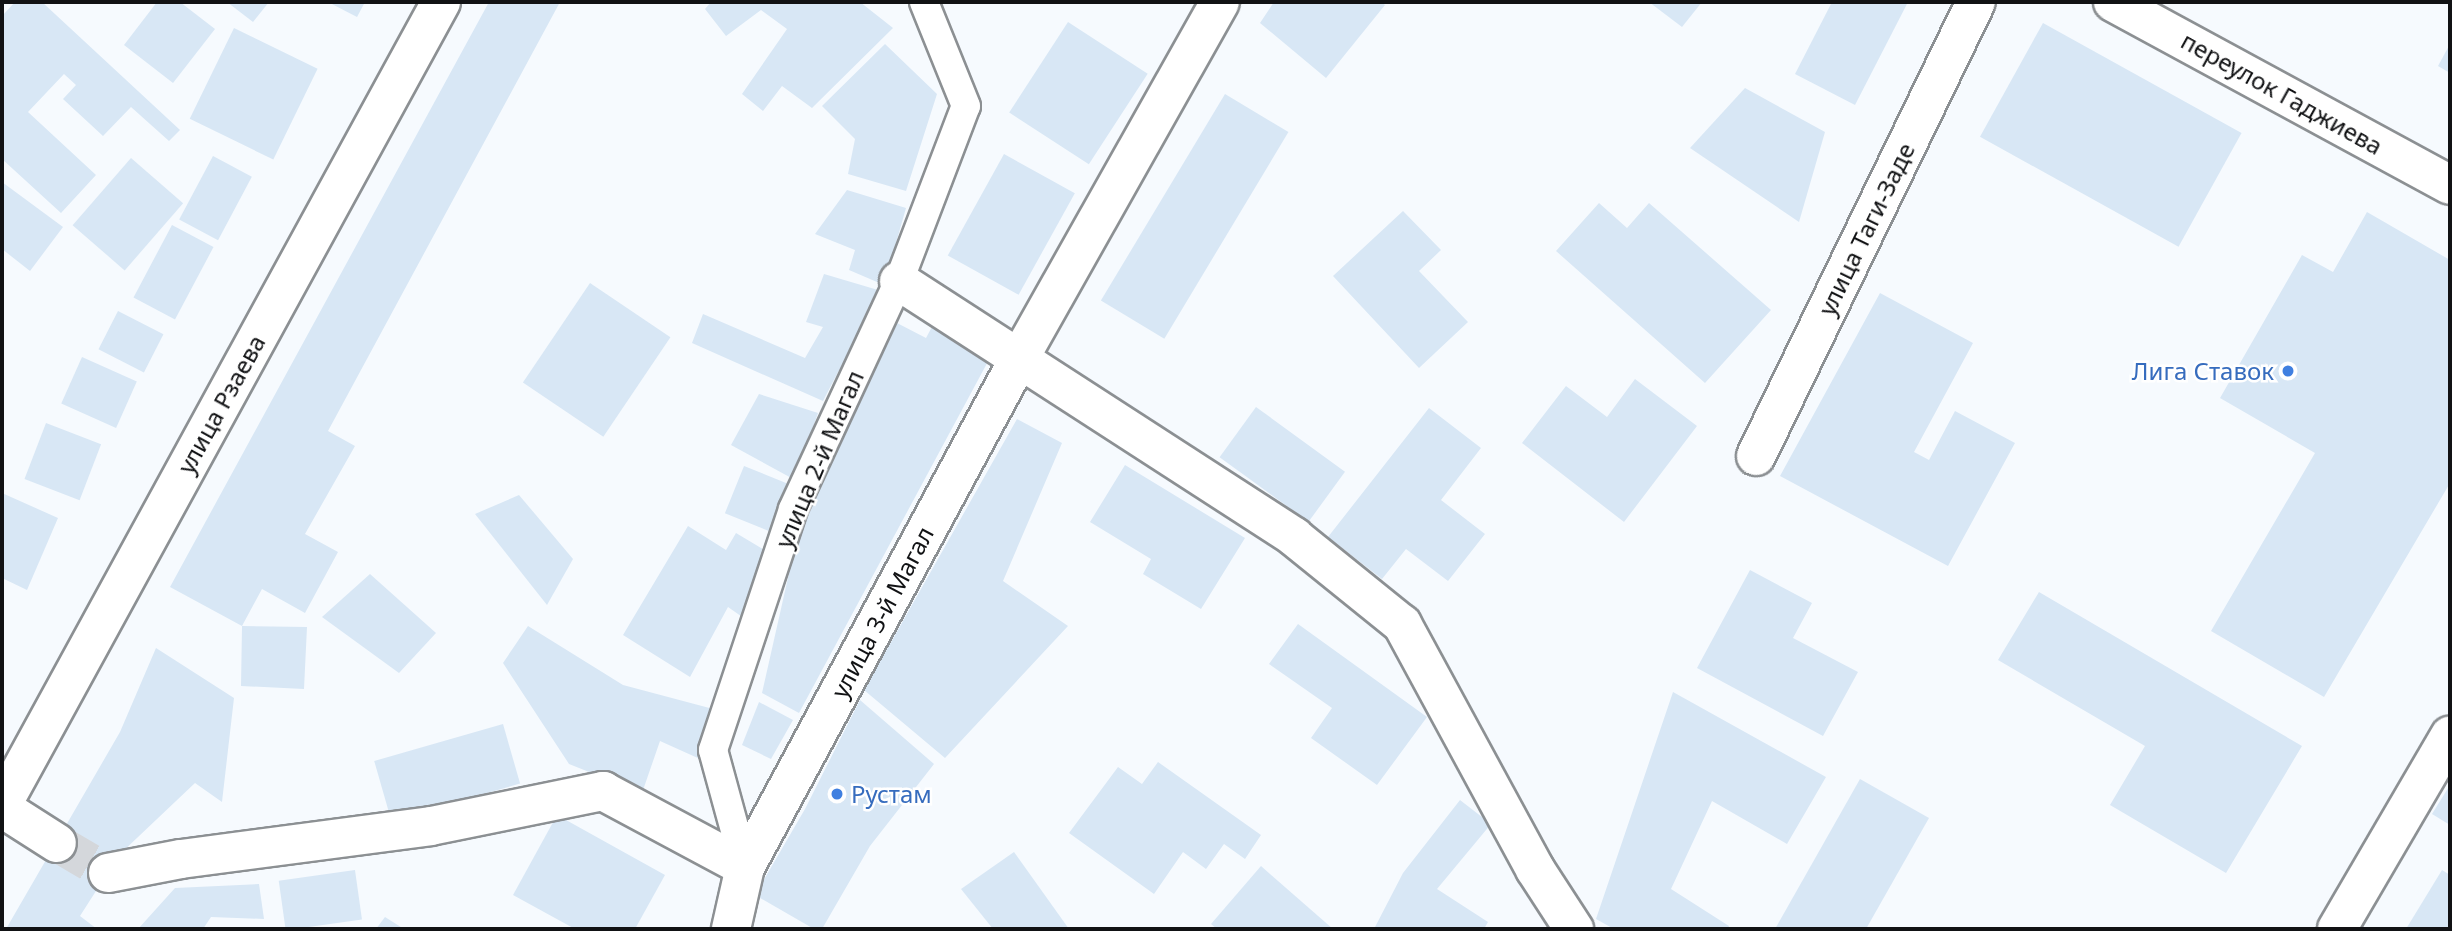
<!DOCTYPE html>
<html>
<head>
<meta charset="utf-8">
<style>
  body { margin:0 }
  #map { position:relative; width:2452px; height:931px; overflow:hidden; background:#f6fafe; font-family:"Noto Sans",sans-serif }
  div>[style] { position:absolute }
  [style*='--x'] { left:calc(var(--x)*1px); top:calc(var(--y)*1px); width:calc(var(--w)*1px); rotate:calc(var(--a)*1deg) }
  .building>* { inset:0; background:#d8e7f5; transform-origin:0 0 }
  .street-tunnel>* { height:38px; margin-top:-19px; transform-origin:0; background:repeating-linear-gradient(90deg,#d4d7db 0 38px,transparent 0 57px) }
  .roads { filter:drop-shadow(2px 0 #8c9093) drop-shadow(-2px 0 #8c9093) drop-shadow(0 2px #8c9093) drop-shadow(0 -2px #8c9093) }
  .lane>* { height:28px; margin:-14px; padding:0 14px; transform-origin:14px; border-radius:14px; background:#fff }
  .street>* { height:38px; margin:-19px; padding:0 19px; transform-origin:19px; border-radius:19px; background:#fff }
  .secondary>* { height:38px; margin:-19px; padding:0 19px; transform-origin:19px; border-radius:19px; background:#fff }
  .dots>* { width:19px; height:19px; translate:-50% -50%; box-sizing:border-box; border:4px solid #fff; border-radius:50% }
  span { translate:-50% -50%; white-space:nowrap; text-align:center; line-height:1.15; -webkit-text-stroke:5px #fff; paint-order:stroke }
  .street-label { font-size:24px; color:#111214 }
  .shop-label { font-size:24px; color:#366cbe }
  .right { translate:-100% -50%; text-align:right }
  .left { translate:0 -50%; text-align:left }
  .frame { position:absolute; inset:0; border:4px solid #111214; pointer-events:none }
</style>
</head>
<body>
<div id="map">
  <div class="building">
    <i style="clip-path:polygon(15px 2px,42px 2px,180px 130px,169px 141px,131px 107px,103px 136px,63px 99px,76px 85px,64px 74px,28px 112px,96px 175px,61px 213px,2px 159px,2px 16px)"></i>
    <i style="clip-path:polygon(157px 2px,180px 2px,215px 29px,173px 83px,124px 45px)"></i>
    <i style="clip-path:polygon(227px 2px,269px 2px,253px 22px)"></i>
    <i style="clip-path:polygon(328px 2px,365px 2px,357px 17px)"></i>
    <i style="clip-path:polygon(489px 2px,560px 2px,328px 431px,355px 446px,305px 534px,338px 552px,305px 613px,262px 589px,242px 626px,307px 627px,304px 689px,241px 686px,242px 626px,170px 587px)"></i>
    <i style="clip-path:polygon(711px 2px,860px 2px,893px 28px,812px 108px,782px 86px,763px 111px,742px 94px,787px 29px,761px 10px,726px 36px,705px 9px)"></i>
    <i style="clip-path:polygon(1274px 2px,1381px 2px,1385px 5px,1326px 78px,1260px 23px)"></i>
    <i style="clip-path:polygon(1649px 2px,1702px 2px,1682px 27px)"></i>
    <i style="clip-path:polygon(1832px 2px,1908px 2px,1855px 105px,1795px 74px)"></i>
    <i style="left:1068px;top:22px;width:95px;height:108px;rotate:33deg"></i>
    <i style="left:2043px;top:23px;width:227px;height:130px;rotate:29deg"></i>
    <i style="left:234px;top:28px;width:93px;height:101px;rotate:26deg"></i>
    <i style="clip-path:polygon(885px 44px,937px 94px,906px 191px,848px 174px,855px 139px,822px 106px)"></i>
    <i style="clip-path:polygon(2450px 44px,2450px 73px,2438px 66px)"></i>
    <i style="clip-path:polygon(1745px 88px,1825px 132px,1799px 222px,1690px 148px)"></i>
    <i style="left:1225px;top:94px;width:74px;height:241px;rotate:31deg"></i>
    <i style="left:1004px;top:154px;width:81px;height:116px;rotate:29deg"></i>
    <i style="left:213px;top:156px;width:44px;height:72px;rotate:28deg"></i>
    <i style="left:131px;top:158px;width:69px;height:89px;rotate:41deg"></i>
    <i style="clip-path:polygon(2px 182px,63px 227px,30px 271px,2px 249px)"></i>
    <i style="clip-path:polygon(847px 190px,906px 208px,884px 285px,849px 270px,855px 250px,815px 234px)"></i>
    <i style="clip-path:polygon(1599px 203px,1627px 228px,1649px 203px,1771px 310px,1705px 383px,1556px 251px)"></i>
    <i style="clip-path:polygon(1403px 211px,1441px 250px,1419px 271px,1468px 322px,1419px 368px,1333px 276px)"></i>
    <i style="clip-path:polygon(2367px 212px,2450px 260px,2450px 483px,2324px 697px,2211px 631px,2315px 453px,2220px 398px,2302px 255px,2333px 272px)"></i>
    <i style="left:172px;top:225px;width:47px;height:82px;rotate:28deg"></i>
    <i style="clip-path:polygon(824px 274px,878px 290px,862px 339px,838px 372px,823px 401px,692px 343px,703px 314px,805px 358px,823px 327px,806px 322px)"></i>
    <i style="left:590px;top:283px;width:97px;height:120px;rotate:34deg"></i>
    <i style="clip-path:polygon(1880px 293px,1973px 343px,1914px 452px,1929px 460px,1955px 411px,2015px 443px,1948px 566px,1780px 476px)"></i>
    <i style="left:118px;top:311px;width:51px;height:43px;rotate:27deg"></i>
    <i style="clip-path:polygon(897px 323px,926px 338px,934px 323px,992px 354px,799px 713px,762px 693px,808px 489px)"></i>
    <i style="left:82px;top:357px;width:60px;height:51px;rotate:24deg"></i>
    <i style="clip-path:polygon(1635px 379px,1697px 426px,1624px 522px,1522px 443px,1566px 386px,1607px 417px)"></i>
    <i style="clip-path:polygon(759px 394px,818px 413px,795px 480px,731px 445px)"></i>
    <i style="left:1256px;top:407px;width:110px;height:62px;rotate:36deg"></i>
    <i style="clip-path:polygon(1429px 408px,1481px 448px,1441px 500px,1485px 534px,1448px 581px,1406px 549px,1382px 579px,1328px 537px)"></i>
    <i style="clip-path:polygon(1017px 419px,1062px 443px,1003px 581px,1068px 626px,945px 758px,864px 690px)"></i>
    <i style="left:46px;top:423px;width:59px;height:60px;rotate:21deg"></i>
    <i style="clip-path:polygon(1125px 465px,1245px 538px,1201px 609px,1143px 574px,1151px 559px,1090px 522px)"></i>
    <i style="left:744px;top:466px;width:52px;height:51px;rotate:22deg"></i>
    <i style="clip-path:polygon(2px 493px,58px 518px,27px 590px,2px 578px)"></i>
    <i style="clip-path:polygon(519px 495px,573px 559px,547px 605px,475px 514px)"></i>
    <i style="clip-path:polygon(688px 526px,726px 550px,736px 533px,771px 554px,748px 621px,728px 607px,690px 677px,623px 635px)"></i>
    <i style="clip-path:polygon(1750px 570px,1812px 603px,1793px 638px,1858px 672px,1823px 736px,1697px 668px)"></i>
    <i style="clip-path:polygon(370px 574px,436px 633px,399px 673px,322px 617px)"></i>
    <i style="clip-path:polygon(2039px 592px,2302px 746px,2226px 873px,2110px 805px,2145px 746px,1998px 660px)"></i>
    <i style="clip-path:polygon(1298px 624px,1427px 717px,1377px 785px,1311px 738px,1332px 708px,1269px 664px)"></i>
    <i style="clip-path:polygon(528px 626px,623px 685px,717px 710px,700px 759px,660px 741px,642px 793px,569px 764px,503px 663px)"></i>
    <i style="clip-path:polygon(156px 648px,234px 698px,222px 802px,195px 783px,119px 855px,80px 916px,97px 929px,6px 929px,120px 732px)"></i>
    <i style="clip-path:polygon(1673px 692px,1826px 777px,1787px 844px,1712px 801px,1671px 889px,1729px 926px,1728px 929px,1614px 929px,1596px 919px)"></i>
    <i style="clip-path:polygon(860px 700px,934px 764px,870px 846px,822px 929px,814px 929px,755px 895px,805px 809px)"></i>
    <i style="clip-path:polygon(759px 702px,793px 720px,771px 759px,742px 745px)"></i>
    <i style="left:503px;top:724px;width:62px;height:134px;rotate:74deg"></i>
    <i style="clip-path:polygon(1158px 762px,1261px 835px,1245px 859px,1224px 844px,1206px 869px,1183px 852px,1154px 894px,1069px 833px,1118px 767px,1142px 784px)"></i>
    <i style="clip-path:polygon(1860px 779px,1929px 818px,1866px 929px,1775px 929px)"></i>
    <i style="clip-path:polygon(2450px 785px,2450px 825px,2432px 814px)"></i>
    <i style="clip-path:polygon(1460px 800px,1491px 824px,1437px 889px,1488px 922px,1484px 929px,1374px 929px,1403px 873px)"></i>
    <i style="clip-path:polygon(557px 815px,665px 875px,635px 929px,575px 929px,513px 895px)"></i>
    <i style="clip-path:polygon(1014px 852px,1069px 929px,993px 929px,961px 889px)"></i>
    <i style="clip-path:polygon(1261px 866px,1333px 929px,1217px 929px,1211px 924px)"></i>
    <i style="left:355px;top:870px;width:50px;height:77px;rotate:82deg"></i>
    <i style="clip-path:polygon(2442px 870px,2450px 875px,2450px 929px,2406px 929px)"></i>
    <i style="clip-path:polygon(259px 884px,264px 919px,211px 917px,203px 929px,138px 929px,175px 888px)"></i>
    <i style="clip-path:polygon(385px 917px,404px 929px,376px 929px)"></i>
  </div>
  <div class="street-tunnel">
    <i style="--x:57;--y:843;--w:59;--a:30.5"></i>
  </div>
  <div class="roads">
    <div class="lane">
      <i style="--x:745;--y:867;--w:121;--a:-105.3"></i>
      <i style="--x:713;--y:750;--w:254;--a:-71.6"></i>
      <i style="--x:793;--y:509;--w:251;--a:-65.1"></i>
      <i style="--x:899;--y:281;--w:187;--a:-69.1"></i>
      <i style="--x:966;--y:106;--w:112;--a:-112"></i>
    </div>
    <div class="street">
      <i style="--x:2113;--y:2;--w:383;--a:28.5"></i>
      <i style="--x:899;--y:281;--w:471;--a:32.9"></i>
      <i style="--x:1294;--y:537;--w:139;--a:38.9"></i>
      <i style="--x:1402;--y:624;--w:279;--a:61.5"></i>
      <i style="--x:1535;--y:869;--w:72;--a:57"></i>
      <i style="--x:1756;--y:456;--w:504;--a:-64.15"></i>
      <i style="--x:2;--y:805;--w:915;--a:-61.33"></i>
      <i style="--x:2;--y:808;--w:65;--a:32.5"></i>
      <i style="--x:108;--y:873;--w:74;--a:-10.9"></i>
      <i style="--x:181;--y:859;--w:252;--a:-7.5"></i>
      <i style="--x:431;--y:826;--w:176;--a:-11.5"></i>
      <i style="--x:603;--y:791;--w:161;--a:28.2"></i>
      <i style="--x:731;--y:929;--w:64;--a:-77.3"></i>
      <i style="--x:745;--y:867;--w:579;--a:-61.67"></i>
      <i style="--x:1020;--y:357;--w:407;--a:-60.6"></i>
    </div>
    <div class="secondary">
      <i style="--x:2337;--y:929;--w:224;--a:-59.7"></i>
    </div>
  </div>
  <div class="dots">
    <i style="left:2288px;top:371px;background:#3f7fe0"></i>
    <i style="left:837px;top:794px;background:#3f7fe0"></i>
  </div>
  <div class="street-label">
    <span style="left:2282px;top:93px;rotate:29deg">переулок Гаджиева</span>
    <span style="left:1866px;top:229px;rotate:-64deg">улица Таги-Заде</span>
    <span style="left:221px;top:404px;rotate:-61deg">улица Рзаева</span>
    <span style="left:819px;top:459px;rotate:-67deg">улица 2-й Магал</span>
    <span style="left:882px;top:612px;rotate:-62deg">улица 3-й Магал</span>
  </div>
  <div class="shop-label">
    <span class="right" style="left:2274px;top:371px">Лига Ставок</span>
    <span class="left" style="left:851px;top:794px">Рустам</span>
  </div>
  <div class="frame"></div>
</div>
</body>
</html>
